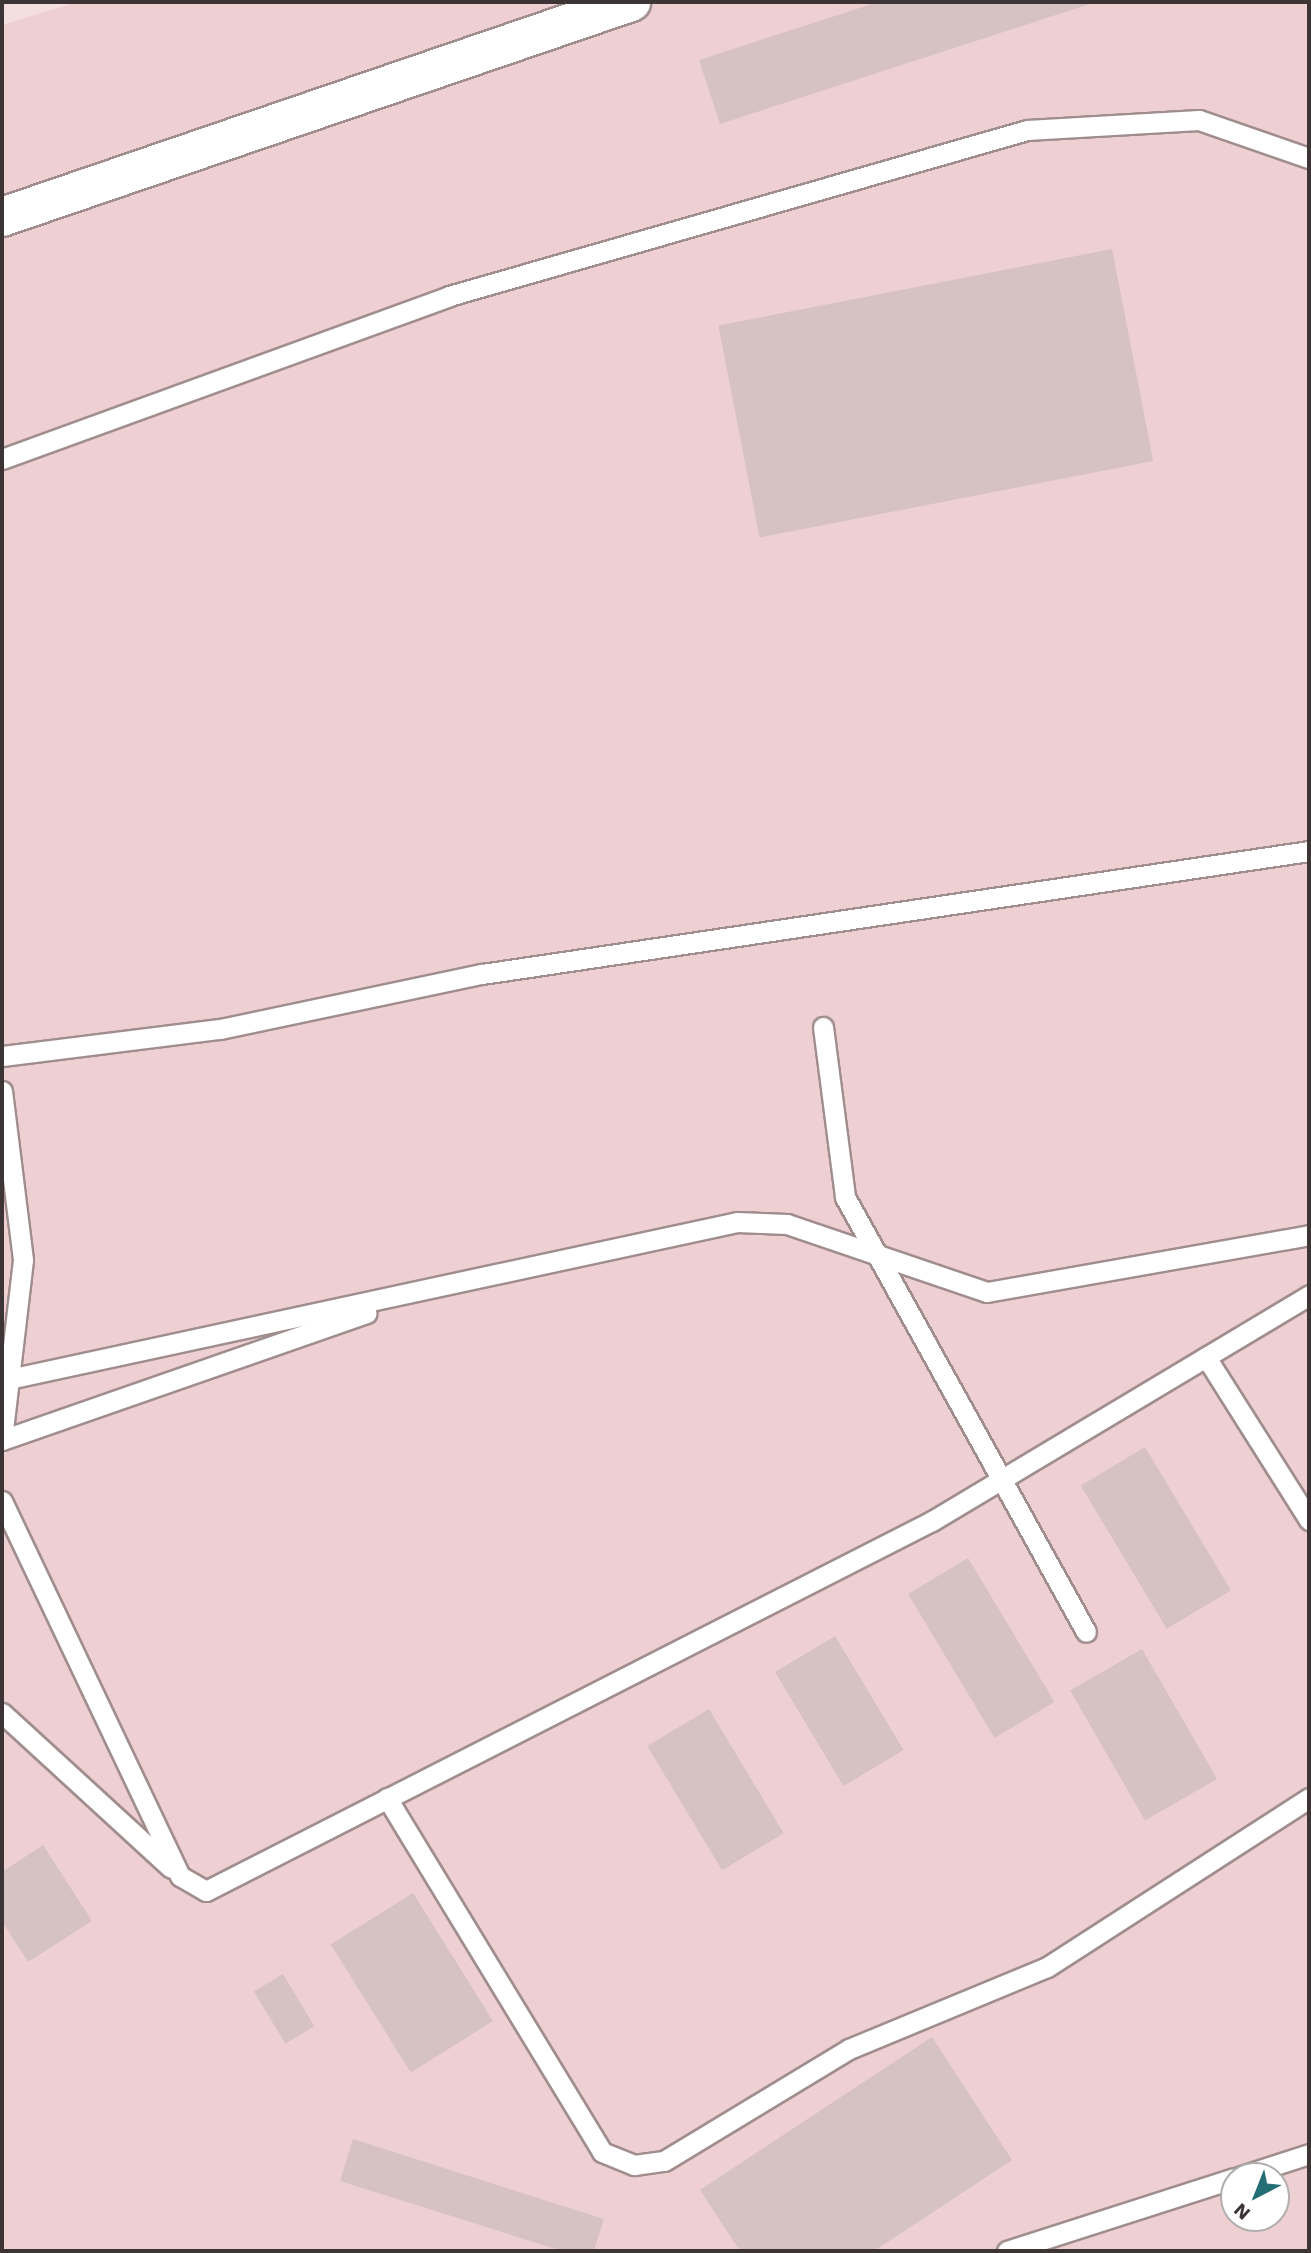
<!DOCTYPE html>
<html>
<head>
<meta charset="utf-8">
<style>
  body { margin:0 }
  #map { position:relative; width:1311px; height:2253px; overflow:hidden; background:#f4dfe0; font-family:"Work Sans",sans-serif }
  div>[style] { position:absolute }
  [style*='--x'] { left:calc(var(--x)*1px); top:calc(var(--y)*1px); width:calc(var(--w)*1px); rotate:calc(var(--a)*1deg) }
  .built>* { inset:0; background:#eed0d2 }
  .building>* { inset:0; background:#d6c2c3; transform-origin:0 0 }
  .roads { filter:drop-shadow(2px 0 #a08d8e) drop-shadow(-2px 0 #a08d8e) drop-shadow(0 2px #a08d8e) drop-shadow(0 -2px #a08d8e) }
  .service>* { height:19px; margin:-9.5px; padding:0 9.5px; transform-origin:9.5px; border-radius:9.5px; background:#fff }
  .minor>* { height:38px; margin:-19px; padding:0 19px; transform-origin:19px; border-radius:19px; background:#fff }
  span { translate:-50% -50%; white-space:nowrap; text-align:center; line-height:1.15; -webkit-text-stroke:7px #fff; paint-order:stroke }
  .frame { position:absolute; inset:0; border:4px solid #3c3435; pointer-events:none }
  .north { position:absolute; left:1220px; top:2162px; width:70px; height:70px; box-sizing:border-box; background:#fff; border:2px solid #b1aeae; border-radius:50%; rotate:222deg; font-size:19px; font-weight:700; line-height:28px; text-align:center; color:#3c3435 }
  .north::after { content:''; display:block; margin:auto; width:24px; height:32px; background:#246f76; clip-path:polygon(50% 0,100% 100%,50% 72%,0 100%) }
</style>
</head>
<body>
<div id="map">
  <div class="built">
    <i style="clip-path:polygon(evenodd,77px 2px,1309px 2px,1309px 2251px,2px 2251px,2px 25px,77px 2px,1234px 2176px,1276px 2176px,1276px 2218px,1234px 2218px,1234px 2176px)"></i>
  </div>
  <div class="building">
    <i style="clip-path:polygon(878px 2px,1096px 2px,720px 124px,699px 60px)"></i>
    <i style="left:1112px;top:249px;width:216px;height:401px;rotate:79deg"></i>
    <i style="left:1145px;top:1447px;width:167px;height:75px;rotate:59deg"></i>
    <i style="left:968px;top:1558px;width:168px;height:70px;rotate:59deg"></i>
    <i style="left:835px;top:1636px;width:133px;height:70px;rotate:59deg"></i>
    <i style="left:1142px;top:1649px;width:150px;height:83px;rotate:60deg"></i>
    <i style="left:709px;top:1709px;width:145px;height:72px;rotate:59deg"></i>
    <i style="clip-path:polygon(43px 1845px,92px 1921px,28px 1962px,2px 1921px,2px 1872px)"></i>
    <i style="left:413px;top:1893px;width:151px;height:97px;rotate:58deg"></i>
    <i style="left:283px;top:1974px;width:61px;height:34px;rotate:59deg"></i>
    <i style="clip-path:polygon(932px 2037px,1012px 2160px,874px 2251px,740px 2251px,700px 2190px)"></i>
    <i style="clip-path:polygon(353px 2139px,604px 2219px,594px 2251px,562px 2251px,340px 2181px)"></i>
  </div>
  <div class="roads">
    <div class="service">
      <i style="--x:2;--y:459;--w:476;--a:-20"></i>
      <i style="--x:449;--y:296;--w:601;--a:-16.02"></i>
      <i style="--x:1027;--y:130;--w:172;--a:-3.3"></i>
      <i style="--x:1199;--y:120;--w:116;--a:19.1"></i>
      <i style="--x:823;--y:1027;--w:171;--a:82.6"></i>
      <i style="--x:845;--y:1197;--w:497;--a:61"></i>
      <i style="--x:2;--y:1056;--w:220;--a:-7.1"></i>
      <i style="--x:220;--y:1029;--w:268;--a:-11.9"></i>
      <i style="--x:482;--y:974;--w:836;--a:-8.46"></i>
      <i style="--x:2;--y:1091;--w:170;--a:82.9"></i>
      <i style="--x:23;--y:1260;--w:181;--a:96.7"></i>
      <i style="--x:1206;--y:1357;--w:193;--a:57.7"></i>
      <i style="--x:9;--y:1379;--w:745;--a:-12.17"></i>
      <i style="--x:737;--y:1222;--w:50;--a:2.3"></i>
      <i style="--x:787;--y:1224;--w:211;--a:18.8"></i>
      <i style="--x:987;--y:1292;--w:327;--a:-10"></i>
      <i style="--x:2;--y:1440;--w:386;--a:-19.2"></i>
      <i style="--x:2;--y:1501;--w:415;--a:64.6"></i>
      <i style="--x:180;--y:1876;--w:30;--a:30"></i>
      <i style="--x:206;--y:1891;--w:815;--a:-27.01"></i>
      <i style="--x:932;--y:1521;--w:440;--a:-30.9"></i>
      <i style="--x:2;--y:1713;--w:229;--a:42.5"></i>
      <i style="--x:387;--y:1798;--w:414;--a:58.7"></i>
      <i style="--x:602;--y:2152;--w:35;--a:22"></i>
      <i style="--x:634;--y:2165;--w:30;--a:-8"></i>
      <i style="--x:664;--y:2161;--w:216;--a:-31.2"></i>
      <i style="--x:849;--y:2049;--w:214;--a:-22.5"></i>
      <i style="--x:1047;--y:1967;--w:312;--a:-32.8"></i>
      <i style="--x:1241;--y:2176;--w:71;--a:-17.9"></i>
      <i style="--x:1007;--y:2251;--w:238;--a:-17.8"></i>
    </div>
    <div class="minor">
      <i style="--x:2;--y:217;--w:665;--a:-18.87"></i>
    </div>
  </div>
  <div class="frame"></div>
  <div class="north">N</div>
</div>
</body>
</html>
